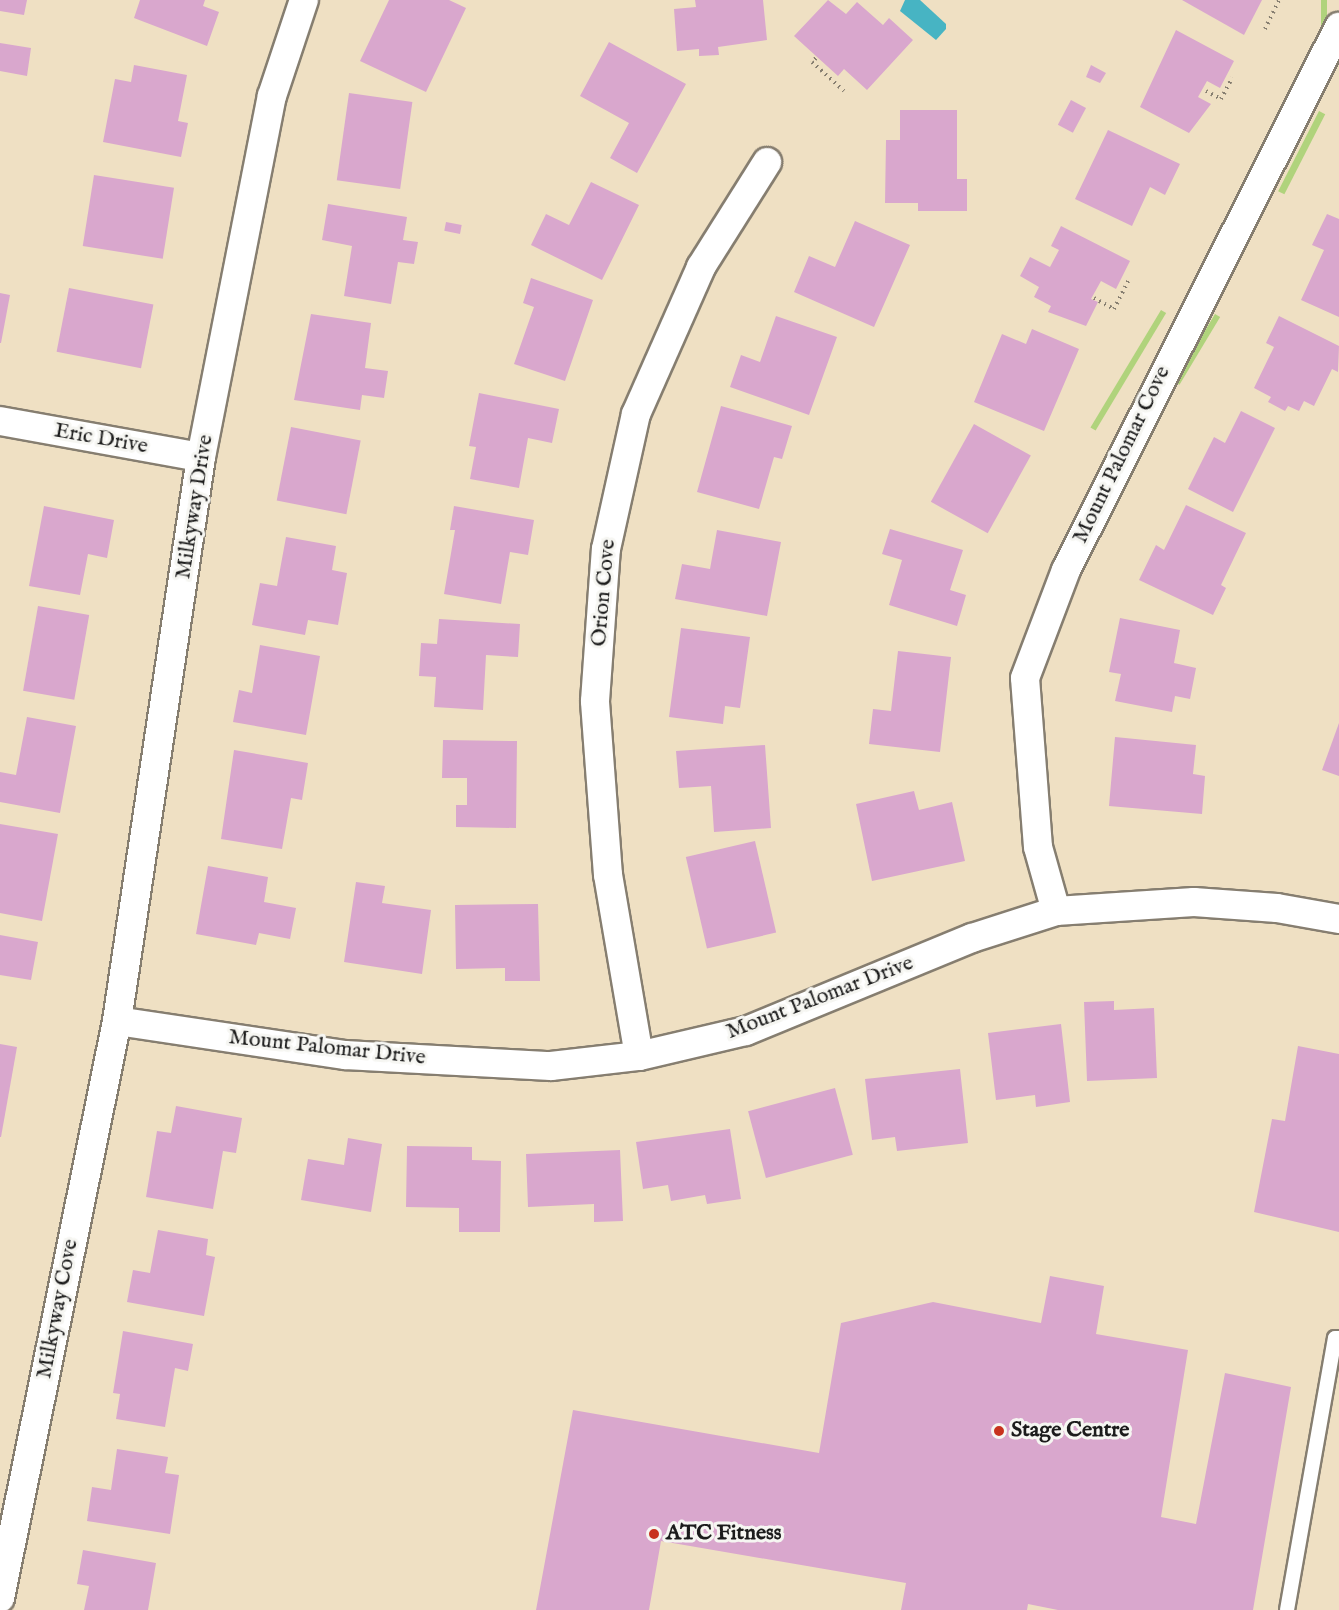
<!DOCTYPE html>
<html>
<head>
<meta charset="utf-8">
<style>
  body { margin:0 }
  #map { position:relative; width:1339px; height:1610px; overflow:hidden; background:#efe0c3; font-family:"IM FELL English",serif }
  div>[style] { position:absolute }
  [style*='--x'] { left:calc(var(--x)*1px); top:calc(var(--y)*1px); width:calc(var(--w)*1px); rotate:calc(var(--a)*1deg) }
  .green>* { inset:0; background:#b0d37c; transform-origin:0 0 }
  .water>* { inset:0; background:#47b4c3 }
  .building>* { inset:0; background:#d9a7cd; transform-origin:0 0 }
  .path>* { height:4px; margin-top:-2px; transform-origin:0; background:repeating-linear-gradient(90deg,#867e70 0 1.5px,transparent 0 6px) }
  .roads { filter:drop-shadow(2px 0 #867e70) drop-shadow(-2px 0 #867e70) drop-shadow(0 2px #867e70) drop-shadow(0 -2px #867e70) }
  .lane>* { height:14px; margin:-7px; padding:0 7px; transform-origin:7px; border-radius:7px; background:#fff }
  .street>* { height:28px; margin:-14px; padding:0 14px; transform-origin:14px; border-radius:14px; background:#fff }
  .dots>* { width:16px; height:16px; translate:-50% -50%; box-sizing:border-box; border:3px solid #f6f6f2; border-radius:50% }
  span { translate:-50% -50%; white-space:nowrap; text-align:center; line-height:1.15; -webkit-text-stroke:6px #f6f6f2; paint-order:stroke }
  .street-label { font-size:22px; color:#1c1c1c }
  .poi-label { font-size:22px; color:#1c1c1c; font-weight:700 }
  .left { translate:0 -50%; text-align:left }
</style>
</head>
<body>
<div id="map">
  <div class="green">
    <i style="left:1321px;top:0;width:6px;height:39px"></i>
    <i style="left:1319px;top:111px;width:7px;height:90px;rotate:27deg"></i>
    <i style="left:1161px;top:310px;width:6px;height:137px;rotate:31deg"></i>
    <i style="left:1215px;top:314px;width:6px;height:79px;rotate:31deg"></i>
  </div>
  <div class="water">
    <i style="clip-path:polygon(905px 0,920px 0,946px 24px,946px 29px,936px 40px,900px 11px)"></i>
  </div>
  <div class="building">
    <i style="clip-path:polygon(0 0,27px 0,24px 15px,0 11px)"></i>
    <i style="clip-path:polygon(140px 0,205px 0,203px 6px,219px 12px,207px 46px,134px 18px)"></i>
    <i style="clip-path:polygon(389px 0,449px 0,466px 8px,426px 92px,360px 61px)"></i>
    <i style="clip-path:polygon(695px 0,763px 0,767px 40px,718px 47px,719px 55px,699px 56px,699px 49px,677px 51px,674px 9px,696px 7px)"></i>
    <i style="clip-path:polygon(828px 0,846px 14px,857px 2px,883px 25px,889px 18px,913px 40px,867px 90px,844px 69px,838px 76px,794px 36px)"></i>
    <i style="clip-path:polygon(1182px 0,1262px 0,1244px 35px)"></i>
    <i style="clip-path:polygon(1176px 30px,1234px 61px,1220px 88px,1207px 81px,1198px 97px,1211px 104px,1189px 133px,1140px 107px)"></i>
    <i style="clip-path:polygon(609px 42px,686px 84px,637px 173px,610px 158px,629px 123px,580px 96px)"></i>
    <i style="clip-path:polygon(0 43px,31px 48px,27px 76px,0 71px)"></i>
    <i style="clip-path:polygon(134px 65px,187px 75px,178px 121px,188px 123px,181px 157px,103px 142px,115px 79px,131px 82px)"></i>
    <i style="clip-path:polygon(1091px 65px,1106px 73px,1100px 83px,1086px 77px)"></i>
    <i style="left:349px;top:93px;width:64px;height:88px;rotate:8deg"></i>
    <i style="left:1071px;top:100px;width:17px;height:28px;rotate:28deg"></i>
    <i style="clip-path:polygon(900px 110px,957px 110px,957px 179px,967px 179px,967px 211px,918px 211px,918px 203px,885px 203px,886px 140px,900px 140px)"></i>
    <i style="clip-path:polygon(1108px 130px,1180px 164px,1165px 195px,1150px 187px,1132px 226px,1075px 199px)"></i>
    <i style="left:94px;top:175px;width:81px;height:72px;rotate:9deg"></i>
    <i style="clip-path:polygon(591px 182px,639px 205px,602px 280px,531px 245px,546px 214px,569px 225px)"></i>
    <i style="clip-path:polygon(328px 204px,407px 217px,403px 240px,418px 242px,414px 264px,398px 262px,391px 304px,344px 296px,352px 246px,322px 240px)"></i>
    <i style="clip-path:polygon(1327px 214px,1339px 219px,1339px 317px,1301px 300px,1324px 250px,1312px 245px)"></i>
    <i style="clip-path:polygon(855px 221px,910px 245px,874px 327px,794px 292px,809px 256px,835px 267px)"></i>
    <i style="left:446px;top:222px;width:16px;height:9px;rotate:11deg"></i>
    <i style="clip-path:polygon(1061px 226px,1130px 261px,1116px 289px,1101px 281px,1091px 299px,1098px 302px,1086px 326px,1048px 312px,1051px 306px,1034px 297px,1039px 287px,1020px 276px,1030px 257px,1050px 267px,1059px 250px,1051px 246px)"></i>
    <i style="clip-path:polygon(531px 278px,593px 300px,565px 381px,514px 364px,534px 307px,523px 303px)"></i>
    <i style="left:69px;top:288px;width:86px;height:65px;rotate:11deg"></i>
    <i style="clip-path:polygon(0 293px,10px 295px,1px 343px,0 343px)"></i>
    <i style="clip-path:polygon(311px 314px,371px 323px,365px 368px,388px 371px,384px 398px,362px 395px,360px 410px,294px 400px)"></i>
    <i style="clip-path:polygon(776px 316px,837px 337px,809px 415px,730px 387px,741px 355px,760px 362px)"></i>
    <i style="clip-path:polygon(1279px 316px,1339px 346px,1338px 372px,1332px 369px,1314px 406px,1304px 401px,1299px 411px,1288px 406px,1285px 411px,1268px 402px,1271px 397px,1254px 388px,1274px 347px,1266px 343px)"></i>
    <i style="clip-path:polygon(1032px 329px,1079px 349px,1044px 431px,974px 402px,1002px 334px,1026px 344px)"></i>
    <i style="clip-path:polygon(479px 393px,559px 409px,552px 443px,528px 438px,519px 488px,470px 479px,476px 447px,469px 446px)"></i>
    <i style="clip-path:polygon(721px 406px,792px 426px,782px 459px,774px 457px,759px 509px,697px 492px)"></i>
    <i style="clip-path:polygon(1241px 411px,1275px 428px,1233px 512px,1188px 489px,1214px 437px,1225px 443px)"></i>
    <i style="left:974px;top:424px;width:65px;height:89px;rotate:29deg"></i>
    <i style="left:291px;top:427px;width:71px;height:75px;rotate:11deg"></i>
    <i style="clip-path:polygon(1186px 505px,1246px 533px,1221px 585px,1226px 588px,1213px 615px,1139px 580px,1156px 545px,1164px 550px)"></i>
    <i style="clip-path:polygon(44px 506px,114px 520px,107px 558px,88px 554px,80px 595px,29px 586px)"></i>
    <i style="clip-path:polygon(454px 506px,534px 520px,528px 555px,510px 552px,501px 604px,444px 594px,455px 530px,450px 530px)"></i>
    <i style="clip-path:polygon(890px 529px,963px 550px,950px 590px,966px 595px,957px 626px,889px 605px,902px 560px,882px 554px)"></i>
    <i style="clip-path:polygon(717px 530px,781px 542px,767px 616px,675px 599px,682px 564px,710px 569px)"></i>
    <i style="clip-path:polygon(286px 537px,336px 546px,332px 570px,347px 573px,338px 625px,308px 620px,305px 635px,252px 625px,260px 583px,277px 586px)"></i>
    <i style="left:38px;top:606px;width:52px;height:86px;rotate:10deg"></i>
    <i style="clip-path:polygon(1120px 618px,1180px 630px,1174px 663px,1196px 668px,1190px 699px,1175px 696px,1172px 712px,1115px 701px,1121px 674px,1109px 672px)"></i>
    <i style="clip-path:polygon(439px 619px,520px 624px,518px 657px,486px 655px,483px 710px,434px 707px,436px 677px,419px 676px,421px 643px,437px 644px)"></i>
    <i style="clip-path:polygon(681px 628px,750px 637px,740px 708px,725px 706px,723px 724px,669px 717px)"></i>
    <i style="clip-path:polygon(260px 645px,320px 656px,306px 735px,233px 722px,239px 690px,252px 693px)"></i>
    <i style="clip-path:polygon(898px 651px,951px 657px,940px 752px,869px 744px,873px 709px,891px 711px)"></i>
    <i style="clip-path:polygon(27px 717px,76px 726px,60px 813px,0 802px,0 772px,16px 775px)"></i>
    <i style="clip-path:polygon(1339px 723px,1339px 776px,1322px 770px)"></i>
    <i style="clip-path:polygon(1115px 737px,1196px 745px,1193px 774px,1205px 776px,1202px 814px,1109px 806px)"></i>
    <i style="clip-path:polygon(443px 740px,517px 741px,516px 828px,456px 827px,456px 805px,467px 805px,467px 778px,442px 778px)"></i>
    <i style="clip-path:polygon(765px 745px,771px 828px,714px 832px,711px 786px,679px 788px,676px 751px)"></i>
    <i style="clip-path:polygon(234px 750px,308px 763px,302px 800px,291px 798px,282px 849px,221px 839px)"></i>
    <i style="clip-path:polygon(914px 791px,919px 810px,952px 802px,965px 861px,872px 881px,856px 804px)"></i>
    <i style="clip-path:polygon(0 824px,58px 834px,42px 921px,0 913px)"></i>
    <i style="left:755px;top:841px;width:94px;height:71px;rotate:77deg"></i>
    <i style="clip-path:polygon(208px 866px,268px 877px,264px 902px,296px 908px,290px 939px,259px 933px,256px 945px,196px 934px)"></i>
    <i style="clip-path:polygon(356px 882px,385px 886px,382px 903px,431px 910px,422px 974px,344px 962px)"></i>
    <i style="clip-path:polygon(538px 904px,540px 981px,505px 981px,505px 968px,456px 969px,455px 905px)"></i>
    <i style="clip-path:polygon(0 935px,38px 942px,31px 980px,0 975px)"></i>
    <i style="clip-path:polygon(1114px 1001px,1114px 1010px,1154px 1008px,1157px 1078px,1087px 1081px,1084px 1002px)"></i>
    <i style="clip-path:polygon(1061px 1024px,1070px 1102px,1036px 1107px,1035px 1095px,996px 1100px,988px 1033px)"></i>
    <i style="clip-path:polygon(0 1044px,17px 1047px,1px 1137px,0 1137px)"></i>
    <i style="clip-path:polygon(1298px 1046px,1339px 1054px,1339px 1232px,1254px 1212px,1272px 1119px,1285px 1121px)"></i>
    <i style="clip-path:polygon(960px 1069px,968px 1143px,897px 1151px,895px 1137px,872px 1140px,865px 1079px)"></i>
    <i style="left:835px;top:1088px;width:69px;height:90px;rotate:75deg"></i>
    <i style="clip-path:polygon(176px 1106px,242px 1118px,236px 1153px,223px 1151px,213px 1209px,146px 1197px,157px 1131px,171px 1133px)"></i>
    <i style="clip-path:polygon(730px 1129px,741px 1199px,707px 1204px,705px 1195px,671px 1201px,668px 1185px,643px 1189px,636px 1142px)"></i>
    <i style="clip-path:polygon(348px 1138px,382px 1144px,371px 1212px,301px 1200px,308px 1159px,344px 1165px)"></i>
    <i style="clip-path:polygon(407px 1146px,472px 1147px,472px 1160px,501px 1161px,500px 1232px,459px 1232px,459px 1208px,406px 1207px)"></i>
    <i style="clip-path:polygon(620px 1150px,623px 1221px,594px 1222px,594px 1204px,528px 1207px,526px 1154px)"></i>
    <i style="clip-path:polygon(158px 1230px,208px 1239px,206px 1255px,215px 1257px,204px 1316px,127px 1302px,133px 1270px,150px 1273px)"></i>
    <i style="clip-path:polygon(1050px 1276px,1104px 1286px,1096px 1334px,1188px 1350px,1161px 1517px,1196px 1524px,1225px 1373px,1291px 1387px,1253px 1610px,1058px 1610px,1028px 1604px,1027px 1610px,901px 1610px,906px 1583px,661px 1541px,649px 1610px,536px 1610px,573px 1410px,819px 1453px,841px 1323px,933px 1302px,1041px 1323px)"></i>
    <i style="clip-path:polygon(123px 1331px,193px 1344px,188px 1371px,175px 1368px,165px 1427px,116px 1419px,120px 1394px,113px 1393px)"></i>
    <i style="clip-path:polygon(117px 1449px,168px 1457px,165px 1473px,179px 1475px,170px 1534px,87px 1521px,92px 1487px,111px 1490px)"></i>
    <i style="clip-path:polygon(83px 1550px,156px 1563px,148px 1610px,84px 1610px,89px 1586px,77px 1584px)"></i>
  </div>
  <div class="path">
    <i style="--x:1265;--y:29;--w:32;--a:-64"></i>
    <i style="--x:816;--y:58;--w:6;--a:135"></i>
    <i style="--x:812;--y:62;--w:43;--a:42.2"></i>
    <i style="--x:1206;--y:91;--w:17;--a:28"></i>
    <i style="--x:1221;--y:99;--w:24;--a:-62"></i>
    <i style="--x:1094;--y:298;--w:23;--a:29"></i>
    <i style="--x:1114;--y:309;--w:34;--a:-63"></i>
  </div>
  <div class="roads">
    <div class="lane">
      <i style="--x:1287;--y:1610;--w:276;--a:-80"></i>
      <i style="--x:1335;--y:1338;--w:4;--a:0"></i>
    </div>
    <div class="street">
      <i style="--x:0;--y:421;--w:204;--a:10.2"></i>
      <i style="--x:1056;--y:911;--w:66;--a:-105.7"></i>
      <i style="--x:1038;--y:847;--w:169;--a:-94.4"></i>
      <i style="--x:1025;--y:678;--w:116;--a:-69.2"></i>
      <i style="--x:1066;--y:570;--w:608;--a:-63.31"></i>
      <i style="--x:117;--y:1021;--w:231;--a:8.5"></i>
      <i style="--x:345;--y:1055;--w:206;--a:3.1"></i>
      <i style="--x:551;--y:1066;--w:89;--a:-6.5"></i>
      <i style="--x:639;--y:1056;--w:110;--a:-13.2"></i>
      <i style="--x:746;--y:1031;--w:244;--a:-22.4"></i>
      <i style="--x:972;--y:938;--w:88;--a:-17.8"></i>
      <i style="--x:1056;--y:911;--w:138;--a:-3.7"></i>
      <i style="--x:1194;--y:902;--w:83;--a:4.1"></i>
      <i style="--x:1277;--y:908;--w:63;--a:10.1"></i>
      <i style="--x:639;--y:1056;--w:184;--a:-99.7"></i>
      <i style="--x:608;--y:875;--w:174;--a:-94.3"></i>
      <i style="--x:595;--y:701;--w:152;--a:-85.9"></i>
      <i style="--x:606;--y:549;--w:138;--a:-77.5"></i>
      <i style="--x:636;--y:414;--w:161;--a:-66.1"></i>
      <i style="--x:701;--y:267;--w:124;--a:-57.8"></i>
      <i style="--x:0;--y:1598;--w:589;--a:-78.54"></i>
      <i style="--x:117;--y:1021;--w:570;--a:-81.53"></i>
      <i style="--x:201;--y:457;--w:368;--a:-78.9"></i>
      <i style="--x:272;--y:96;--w:101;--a:-71.6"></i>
    </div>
  </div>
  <div class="dots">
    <i style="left:999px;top:1431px;background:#c8321e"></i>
    <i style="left:654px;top:1534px;background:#c8321e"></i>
  </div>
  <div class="street-label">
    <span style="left:101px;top:439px;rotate:10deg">Eric Drive</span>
    <span style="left:1122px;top:455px;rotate:-64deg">Mount Palomar Cove</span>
    <span style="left:195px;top:507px;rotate:-81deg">Milkyway Drive</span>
    <span style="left:604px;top:593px;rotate:-85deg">Orion Cove</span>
    <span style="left:820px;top:998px;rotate:-21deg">Mount Palomar Drive</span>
    <span style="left:327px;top:1048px;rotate:6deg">Mount Palomar Drive</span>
    <span style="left:58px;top:1309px;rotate:-79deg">Milkyway Cove</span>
  </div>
  <div class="poi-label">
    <span class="left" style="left:1011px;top:1431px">Stage Centre</span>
    <span class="left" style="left:666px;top:1534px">ATC Fitness</span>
  </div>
</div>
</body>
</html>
